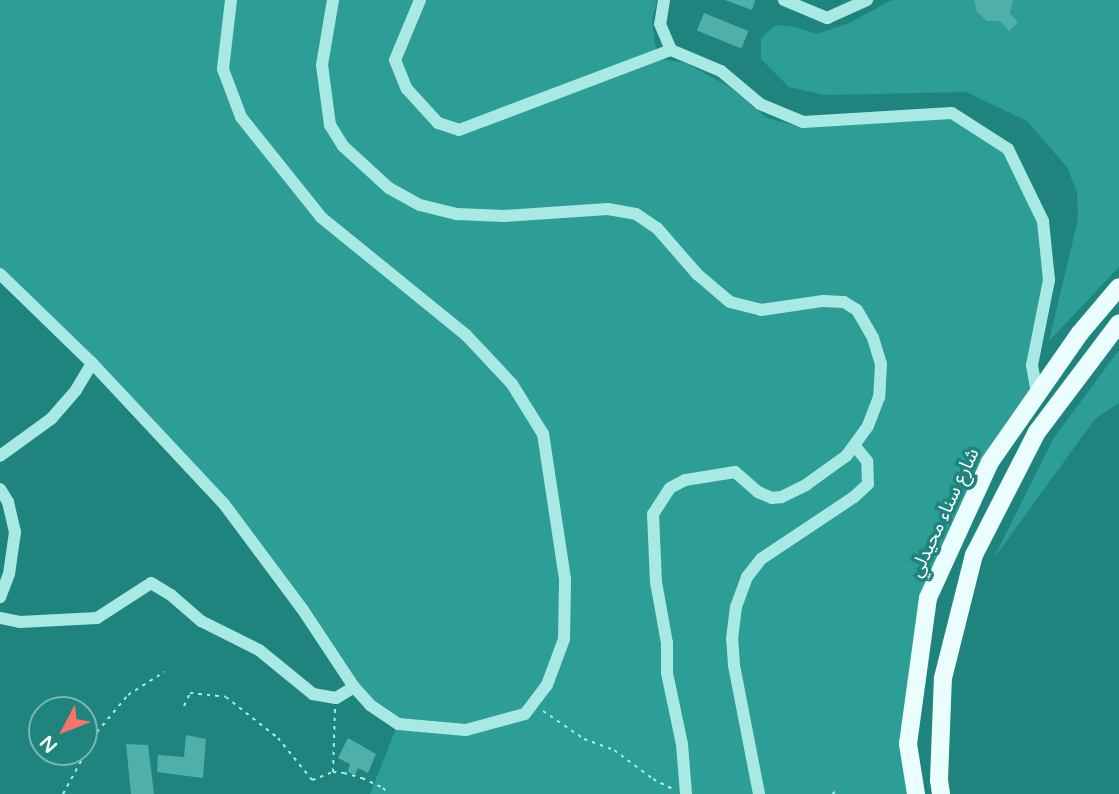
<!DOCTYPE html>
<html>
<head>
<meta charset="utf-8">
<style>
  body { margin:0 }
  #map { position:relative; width:1119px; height:794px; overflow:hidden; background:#20847e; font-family:"Varela Round","Noto Sans Arabic",sans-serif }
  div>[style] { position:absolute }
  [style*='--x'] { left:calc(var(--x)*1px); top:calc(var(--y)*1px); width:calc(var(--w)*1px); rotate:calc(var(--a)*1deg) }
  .green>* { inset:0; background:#2d9e95 }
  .building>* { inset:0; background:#50b0a9; transform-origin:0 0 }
  .path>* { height:2px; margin-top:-1px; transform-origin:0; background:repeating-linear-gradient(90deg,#a8e9e4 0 3.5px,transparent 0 8.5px) }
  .minor>* { height:12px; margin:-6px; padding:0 6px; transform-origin:6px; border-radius:6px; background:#a8e9e4 }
  .major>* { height:18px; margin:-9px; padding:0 9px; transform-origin:9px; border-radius:9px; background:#ebfefe }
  span { translate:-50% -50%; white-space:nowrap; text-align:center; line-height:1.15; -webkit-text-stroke:7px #20847e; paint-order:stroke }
  .street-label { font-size:19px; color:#fff }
  .north { position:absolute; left:28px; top:696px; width:70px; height:70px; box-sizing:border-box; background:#20847e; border:2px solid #79b5b2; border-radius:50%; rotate:228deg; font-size:19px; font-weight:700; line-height:28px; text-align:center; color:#fff }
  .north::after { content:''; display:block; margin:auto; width:24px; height:32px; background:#f77468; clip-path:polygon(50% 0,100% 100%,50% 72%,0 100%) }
</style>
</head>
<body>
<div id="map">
  <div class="green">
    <i style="clip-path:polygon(0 0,657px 0,652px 20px,655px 45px,661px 59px,686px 63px,728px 86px,767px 118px,801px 127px,952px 114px,1008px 149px,1043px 221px,1049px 280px,1032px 365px,1037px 394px,982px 480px,928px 598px,908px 744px,916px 794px,370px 794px,398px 724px,370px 705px,224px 504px,0 274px)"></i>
    <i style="clip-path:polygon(892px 0,1119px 0,1119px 267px,1049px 341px,1078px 219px,1077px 192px,1067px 167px,1027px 121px,966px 92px,824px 95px,789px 87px,761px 59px,761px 38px,776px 25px,795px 27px,817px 34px,849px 23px)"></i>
    <i style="clip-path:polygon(1119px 350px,1119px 403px,1095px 419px,994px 558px,1053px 439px)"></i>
  </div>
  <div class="building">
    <i style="clip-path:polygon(725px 0,755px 0,752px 10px)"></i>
    <i style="clip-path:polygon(974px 0,1013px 0,1010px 13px,1018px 22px,1009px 31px,1000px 21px,987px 21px,977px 12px)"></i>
    <i style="left:704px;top:13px;width:48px;height:19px;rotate:22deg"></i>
    <i style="clip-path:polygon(186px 735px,206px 739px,203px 778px,157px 772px,158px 755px,184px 757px)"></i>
    <i style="clip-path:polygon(348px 738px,376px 754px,368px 773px,358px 768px,355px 775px,348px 772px,350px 764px,338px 758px)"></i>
    <i style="clip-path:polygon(126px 744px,148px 745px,154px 794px,131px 794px)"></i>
  </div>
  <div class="path">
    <i style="--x:184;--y:706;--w:14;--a:-65"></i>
    <i style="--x:190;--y:693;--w:36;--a:6"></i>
    <i style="--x:226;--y:697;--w:66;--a:38.3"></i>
    <i style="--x:278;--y:738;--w:54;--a:51"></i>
    <i style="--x:312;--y:780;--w:22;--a:-21"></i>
    <i style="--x:333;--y:772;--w:11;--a:5"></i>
    <i style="--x:344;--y:773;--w:19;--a:16"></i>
    <i style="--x:362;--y:778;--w:23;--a:25"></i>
    <i style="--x:383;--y:788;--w:8;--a:45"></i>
    <i style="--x:543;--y:711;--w:50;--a:34.3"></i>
    <i style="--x:584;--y:739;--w:32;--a:20"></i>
    <i style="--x:614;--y:750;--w:49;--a:36.6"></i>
    <i style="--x:653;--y:779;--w:22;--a:27"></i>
    <i style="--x:333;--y:772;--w:63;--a:-88.2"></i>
    <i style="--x:63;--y:794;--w:71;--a:-61.3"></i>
    <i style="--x:97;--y:732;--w:48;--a:-50"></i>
    <i style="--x:128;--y:695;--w:43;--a:-32.6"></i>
    <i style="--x:832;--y:794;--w:4;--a:-34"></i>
  </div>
  <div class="minor">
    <i style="--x:333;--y:0;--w:66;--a:99.6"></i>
    <i style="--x:322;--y:65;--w:61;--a:82.4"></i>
    <i style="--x:330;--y:125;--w:25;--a:58"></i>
    <i style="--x:343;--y:146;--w:62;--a:42.4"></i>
    <i style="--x:389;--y:188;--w:35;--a:29"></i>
    <i style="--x:420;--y:205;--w:38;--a:14"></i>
    <i style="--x:457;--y:214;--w:47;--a:2.4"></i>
    <i style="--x:504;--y:216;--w:104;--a:-3.9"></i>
    <i style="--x:608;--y:209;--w:28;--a:10"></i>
    <i style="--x:636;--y:214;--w:25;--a:34"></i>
    <i style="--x:657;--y:228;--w:61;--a:49"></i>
    <i style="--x:697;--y:274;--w:43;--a:40.3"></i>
    <i style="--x:730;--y:302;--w:32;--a:14"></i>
    <i style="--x:761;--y:310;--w:63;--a:-8.3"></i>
    <i style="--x:823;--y:301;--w:21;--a:3"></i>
    <i style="--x:844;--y:302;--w:15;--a:32"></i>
    <i style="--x:857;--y:310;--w:32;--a:60"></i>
    <i style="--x:873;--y:338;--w:27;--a:73"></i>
    <i style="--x:881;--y:364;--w:33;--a:93"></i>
    <i style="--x:879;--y:397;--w:31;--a:111"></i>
    <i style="--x:868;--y:426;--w:37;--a:126"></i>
    <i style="--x:846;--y:456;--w:49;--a:144.1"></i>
    <i style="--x:806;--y:485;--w:28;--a:154"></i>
    <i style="--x:781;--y:497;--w:9;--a:174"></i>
    <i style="--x:772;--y:498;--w:15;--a:-157"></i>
    <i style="--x:758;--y:492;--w:30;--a:-139"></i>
    <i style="--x:735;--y:472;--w:51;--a:170.9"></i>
    <i style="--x:685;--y:480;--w:17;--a:152"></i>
    <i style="--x:670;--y:488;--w:31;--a:123"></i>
    <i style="--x:653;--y:514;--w:68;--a:87.5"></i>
    <i style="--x:656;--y:582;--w:62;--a:79.8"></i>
    <i style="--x:667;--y:643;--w:30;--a:90"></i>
    <i style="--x:667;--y:673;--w:73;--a:78.1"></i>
    <i style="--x:682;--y:744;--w:50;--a:85.4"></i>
    <i style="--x:420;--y:0;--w:65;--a:112.6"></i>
    <i style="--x:395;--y:60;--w:31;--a:68"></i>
    <i style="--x:407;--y:89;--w:46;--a:47.6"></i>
    <i style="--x:438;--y:123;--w:22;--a:18"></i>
    <i style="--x:459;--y:130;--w:227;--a:-20.7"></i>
    <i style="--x:664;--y:0;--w:24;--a:99"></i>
    <i style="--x:660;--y:24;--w:28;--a:67"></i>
    <i style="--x:671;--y:50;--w:54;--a:22.8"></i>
    <i style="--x:721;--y:71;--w:51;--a:40.2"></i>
    <i style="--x:760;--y:104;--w:47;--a:22.7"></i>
    <i style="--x:803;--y:122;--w:149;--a:-3.5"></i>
    <i style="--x:952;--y:113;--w:67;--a:32.7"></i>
    <i style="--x:1008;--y:149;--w:80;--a:64.1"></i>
    <i style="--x:1043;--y:221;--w:59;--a:84.2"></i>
    <i style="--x:1049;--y:280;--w:87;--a:101.3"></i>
    <i style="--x:1032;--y:365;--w:29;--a:80"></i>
    <i style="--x:784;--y:0;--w:47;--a:22.7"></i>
    <i style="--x:827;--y:18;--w:44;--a:-24.2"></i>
    <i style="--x:0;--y:274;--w:128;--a:44.1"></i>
    <i style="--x:92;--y:363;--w:193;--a:46.9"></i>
    <i style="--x:224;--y:504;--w:132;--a:53.3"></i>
    <i style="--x:303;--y:610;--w:92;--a:56.5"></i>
    <i style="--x:354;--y:687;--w:24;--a:48"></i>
    <i style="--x:370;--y:705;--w:34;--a:34"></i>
    <i style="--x:398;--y:724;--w:68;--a:5"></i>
    <i style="--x:466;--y:730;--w:61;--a:-15.2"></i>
    <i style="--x:525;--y:714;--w:36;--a:-53"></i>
    <i style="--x:547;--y:685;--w:49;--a:-69.7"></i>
    <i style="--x:564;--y:639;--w:60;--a:-89"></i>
    <i style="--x:565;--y:579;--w:147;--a:-98.6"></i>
    <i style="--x:543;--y:434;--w:59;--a:-121.8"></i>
    <i style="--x:512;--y:384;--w:67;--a:-133.2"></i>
    <i style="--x:466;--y:335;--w:187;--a:-140.9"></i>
    <i style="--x:321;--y:217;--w:128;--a:-128.7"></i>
    <i style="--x:241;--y:117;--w:51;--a:-110.6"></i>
    <i style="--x:223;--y:69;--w:69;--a:-83.4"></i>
    <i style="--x:0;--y:456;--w:63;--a:-36"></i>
    <i style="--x:51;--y:419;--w:38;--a:-49"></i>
    <i style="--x:76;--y:390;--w:31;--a:-59"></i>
    <i style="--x:0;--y:489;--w:15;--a:58"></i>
    <i style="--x:8;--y:502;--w:31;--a:77"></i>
    <i style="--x:15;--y:532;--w:42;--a:98.1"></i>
    <i style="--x:9;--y:574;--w:25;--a:111"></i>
    <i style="--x:0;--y:618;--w:20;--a:11"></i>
    <i style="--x:20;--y:622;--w:77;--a:-3"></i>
    <i style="--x:97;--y:618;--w:64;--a:-32.9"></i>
    <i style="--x:151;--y:583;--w:23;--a:31"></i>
    <i style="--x:171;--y:595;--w:40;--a:41"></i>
    <i style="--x:201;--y:621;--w:65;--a:26.6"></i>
    <i style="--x:259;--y:650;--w:70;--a:39.2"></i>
    <i style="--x:313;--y:694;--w:23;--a:10"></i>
    <i style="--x:336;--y:698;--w:21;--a:-31"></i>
    <i style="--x:759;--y:794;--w:131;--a:-101"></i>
    <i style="--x:734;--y:665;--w:26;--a:-94"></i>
    <i style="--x:732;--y:639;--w:32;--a:-83"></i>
    <i style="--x:736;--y:607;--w:32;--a:-70"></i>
    <i style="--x:747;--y:577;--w:23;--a:-52"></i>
    <i style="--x:761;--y:559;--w:112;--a:-33.7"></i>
    <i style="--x:854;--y:497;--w:19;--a:-43"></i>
    <i style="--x:868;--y:484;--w:23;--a:-92"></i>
    <i style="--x:867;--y:461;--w:19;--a:-129"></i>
  </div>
  <div class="major">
    <i style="--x:916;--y:794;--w:51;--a:-99.1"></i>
    <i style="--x:908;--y:744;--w:147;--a:-82.2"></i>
    <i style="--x:928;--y:598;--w:149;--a:-65.5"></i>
    <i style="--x:990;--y:462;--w:157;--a:-55.1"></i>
    <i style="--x:1080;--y:333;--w:60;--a:-49.7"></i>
    <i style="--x:941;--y:794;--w:14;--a:-98"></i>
    <i style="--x:939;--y:780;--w:102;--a:-87.8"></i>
    <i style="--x:943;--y:678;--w:127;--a:-75.9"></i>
    <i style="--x:974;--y:555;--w:138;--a:-62.9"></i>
    <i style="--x:1037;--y:432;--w:136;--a:-53"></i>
  </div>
  <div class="street-label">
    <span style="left:945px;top:513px;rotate:-65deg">شارع سناء محيدلي</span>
  </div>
  <div class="north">N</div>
</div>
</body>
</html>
